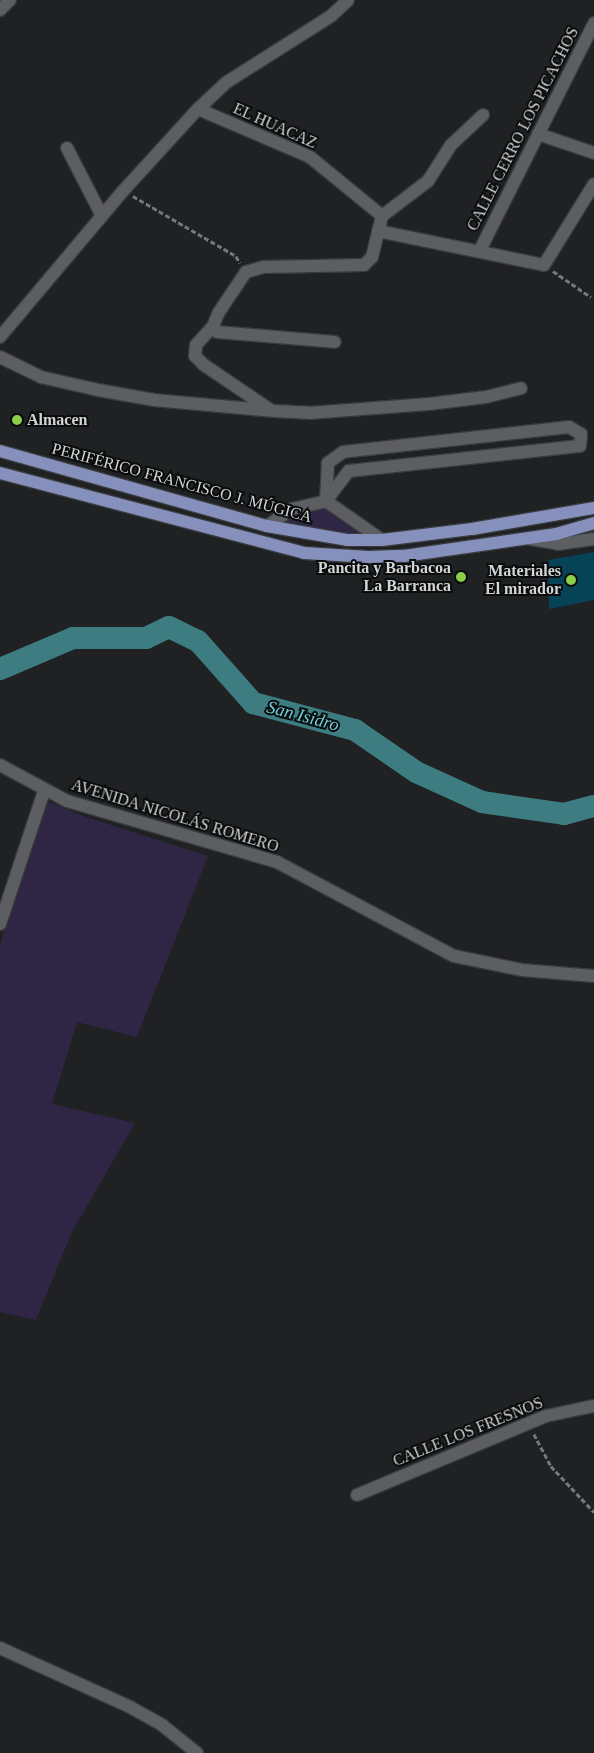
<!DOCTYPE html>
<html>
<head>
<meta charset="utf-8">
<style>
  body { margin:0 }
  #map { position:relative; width:594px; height:1753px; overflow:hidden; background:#1f2123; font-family:"Times New Roman",serif }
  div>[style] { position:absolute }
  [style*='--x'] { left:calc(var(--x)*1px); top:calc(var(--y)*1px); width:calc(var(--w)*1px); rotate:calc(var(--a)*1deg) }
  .green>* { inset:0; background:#2f2544 }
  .river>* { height:22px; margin:-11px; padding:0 11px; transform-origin:11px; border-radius:11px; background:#3d7c81 }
  .building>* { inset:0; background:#074356 }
  .path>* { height:2.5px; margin-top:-1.25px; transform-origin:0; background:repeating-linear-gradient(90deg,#757779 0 5px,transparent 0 7.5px) }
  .roads { filter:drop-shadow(1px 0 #393b3d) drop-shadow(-1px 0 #393b3d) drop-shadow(0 1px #393b3d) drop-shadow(0 -1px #393b3d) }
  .minor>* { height:12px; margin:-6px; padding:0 6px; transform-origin:6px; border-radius:6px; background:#5c5e61 }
  .major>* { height:12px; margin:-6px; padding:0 6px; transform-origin:6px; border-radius:6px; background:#8690bc }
  .dots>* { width:14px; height:14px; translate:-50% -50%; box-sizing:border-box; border:2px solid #0a0b0c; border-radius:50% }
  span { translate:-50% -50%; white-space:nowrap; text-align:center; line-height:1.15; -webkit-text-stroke:4px #0a0b0c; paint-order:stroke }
  .street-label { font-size:16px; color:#d2d4d5 }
  .poi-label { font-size:16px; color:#d2d4d5; font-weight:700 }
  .left { translate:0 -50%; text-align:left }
  .right { translate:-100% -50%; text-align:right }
  .water-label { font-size:18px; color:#6dd1da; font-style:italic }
</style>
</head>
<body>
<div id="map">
  <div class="green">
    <i style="clip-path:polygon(324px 505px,369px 536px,341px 534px,278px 522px)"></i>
    <i style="clip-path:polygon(45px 800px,83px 816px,208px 856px,137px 1037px,77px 1022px,52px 1104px,135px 1123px,72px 1232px,36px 1320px,0 1312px,0 945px)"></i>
  </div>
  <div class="river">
    <i style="--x:0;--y:669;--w:79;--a:-23"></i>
    <i style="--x:73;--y:638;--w:73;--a:0"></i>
    <i style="--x:146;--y:638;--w:25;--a:-26"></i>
    <i style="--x:169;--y:627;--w:32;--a:26"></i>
    <i style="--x:198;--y:641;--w:83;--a:48.4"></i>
    <i style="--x:253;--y:703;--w:106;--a:14.8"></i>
    <i style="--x:355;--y:730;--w:74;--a:34.5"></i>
    <i style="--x:416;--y:772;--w:72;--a:24.4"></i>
    <i style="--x:482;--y:802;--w:83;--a:8.3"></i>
    <i style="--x:564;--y:814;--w:31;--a:-15"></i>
  </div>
  <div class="building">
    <i style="clip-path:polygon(594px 552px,594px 600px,549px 609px,548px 560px)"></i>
  </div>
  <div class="path">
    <i style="--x:133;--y:196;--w:119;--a:30.2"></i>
    <i style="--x:236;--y:256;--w:8;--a:60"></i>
    <i style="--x:553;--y:271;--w:46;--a:34.4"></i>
    <i style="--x:534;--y:1434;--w:36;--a:62"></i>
    <i style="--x:551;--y:1466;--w:63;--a:46.9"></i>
  </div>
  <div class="roads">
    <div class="minor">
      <i style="--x:0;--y:10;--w:14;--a:-45"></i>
      <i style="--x:198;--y:109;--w:122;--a:23.2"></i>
      <i style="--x:310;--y:157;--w:93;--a:39.3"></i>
      <i style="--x:538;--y:134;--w:59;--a:18.7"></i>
      <i style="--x:67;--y:148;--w:76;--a:62.8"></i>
      <i style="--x:382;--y:216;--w:58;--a:-37.3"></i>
      <i style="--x:428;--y:181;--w:43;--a:-57.4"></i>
      <i style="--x:451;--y:145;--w:44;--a:-43.2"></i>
      <i style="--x:378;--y:231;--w:169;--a:11.6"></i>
      <i style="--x:544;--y:265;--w:95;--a:-58.3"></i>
      <i style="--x:480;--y:250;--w:254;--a:-63.3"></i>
      <i style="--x:213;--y:326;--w:7;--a:56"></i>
      <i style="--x:217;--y:332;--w:118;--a:4.8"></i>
      <i style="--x:0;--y:337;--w:191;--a:-49.9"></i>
      <i style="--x:123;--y:191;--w:111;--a:-47.6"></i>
      <i style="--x:198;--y:109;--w:40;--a:-43"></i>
      <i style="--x:227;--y:82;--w:123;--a:-32.4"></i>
      <i style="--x:331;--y:16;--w:23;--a:-43"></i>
      <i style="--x:0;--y:357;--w:46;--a:26"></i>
      <i style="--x:41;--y:377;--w:58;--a:12.8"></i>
      <i style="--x:98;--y:390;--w:57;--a:10.1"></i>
      <i style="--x:154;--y:400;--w:121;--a:5.2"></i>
      <i style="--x:275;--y:411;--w:34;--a:3"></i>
      <i style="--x:309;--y:413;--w:120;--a:-4.3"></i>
      <i style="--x:429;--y:404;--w:57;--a:-7"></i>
      <i style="--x:486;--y:397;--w:36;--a:-14"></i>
      <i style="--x:269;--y:409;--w:78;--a:-145.9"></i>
      <i style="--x:204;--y:365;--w:13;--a:-135"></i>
      <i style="--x:195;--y:356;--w:11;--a:-85"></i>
      <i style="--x:196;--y:345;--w:25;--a:-48"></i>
      <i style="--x:213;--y:326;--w:15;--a:-67"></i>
      <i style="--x:219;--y:312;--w:48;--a:-56"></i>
      <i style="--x:246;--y:272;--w:19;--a:-16"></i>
      <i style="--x:264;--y:267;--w:100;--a:-1.1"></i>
      <i style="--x:364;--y:265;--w:11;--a:-45"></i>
      <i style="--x:372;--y:257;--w:42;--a:-76.3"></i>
      <i style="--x:326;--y:501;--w:68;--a:34.9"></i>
      <i style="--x:267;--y:526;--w:30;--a:-34"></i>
      <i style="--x:292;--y:509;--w:35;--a:-13"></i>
      <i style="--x:326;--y:501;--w:38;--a:-53"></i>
      <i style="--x:349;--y:471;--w:232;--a:-6.2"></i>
      <i style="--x:580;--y:446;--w:12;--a:-85"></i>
      <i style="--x:581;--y:434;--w:14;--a:-150"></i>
      <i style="--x:569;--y:427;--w:227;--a:173.7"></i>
      <i style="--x:343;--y:452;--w:19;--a:144"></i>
      <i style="--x:328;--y:463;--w:38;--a:93"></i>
      <i style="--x:531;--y:539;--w:27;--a:10"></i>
      <i style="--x:558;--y:544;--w:36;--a:-8"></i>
      <i style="--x:0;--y:765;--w:76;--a:28.2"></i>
      <i style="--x:67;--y:801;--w:219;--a:16.2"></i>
      <i style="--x:277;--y:862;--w:200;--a:28"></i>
      <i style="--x:454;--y:956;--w:69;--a:11.6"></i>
      <i style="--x:522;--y:970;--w:72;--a:4.8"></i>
      <i style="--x:0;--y:924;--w:140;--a:-71.7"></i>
      <i style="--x:357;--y:1495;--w:205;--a:-22.7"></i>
      <i style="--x:546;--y:1416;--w:49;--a:-11.8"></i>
      <i style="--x:0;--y:1648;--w:143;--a:24.4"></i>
      <i style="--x:130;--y:1707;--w:37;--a:29"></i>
      <i style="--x:162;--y:1725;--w:45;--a:38.7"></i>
    </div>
    <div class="major">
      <i style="--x:0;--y:451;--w:277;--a:15.7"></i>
      <i style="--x:267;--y:526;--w:81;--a:9.9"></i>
      <i style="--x:347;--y:540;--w:35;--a:0"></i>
      <i style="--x:382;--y:540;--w:91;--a:-7"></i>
      <i style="--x:472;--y:529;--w:124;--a:-9.8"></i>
      <i style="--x:0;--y:473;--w:314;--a:14.7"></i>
      <i style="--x:304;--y:553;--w:65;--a:3.5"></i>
      <i style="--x:369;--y:557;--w:35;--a:-2"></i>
      <i style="--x:404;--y:556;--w:154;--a:-8.2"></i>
      <i style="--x:556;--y:534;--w:40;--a:-16"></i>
    </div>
  </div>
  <div class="dots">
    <i style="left:17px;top:420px;background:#8bce47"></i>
    <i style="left:461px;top:577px;background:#8bce47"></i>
    <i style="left:571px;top:580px;background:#8bce47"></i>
  </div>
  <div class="street-label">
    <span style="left:275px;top:126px;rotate:24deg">EL HUACAZ</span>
    <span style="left:523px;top:129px;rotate:-63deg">CALLE CERRO LOS PICACHOS</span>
    <span style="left:182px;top:483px;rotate:15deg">PERIFÉRICO FRANCISCO J. MÚGICA</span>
    <span style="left:175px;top:816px;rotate:17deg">AVENIDA NICOLÁS ROMERO</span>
    <span style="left:468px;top:1432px;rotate:-22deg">CALLE LOS FRESNOS</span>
  </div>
  <div class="poi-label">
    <span class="left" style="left:27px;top:420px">Almacen</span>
    <span class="right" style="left:451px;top:577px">Pancita y Barbacoa<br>La Barranca</span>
    <span class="right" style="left:561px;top:580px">Materiales<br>El mirador</span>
  </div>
  <div class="water-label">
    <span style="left:303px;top:716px;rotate:15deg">San Isidro</span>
  </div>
</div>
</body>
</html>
